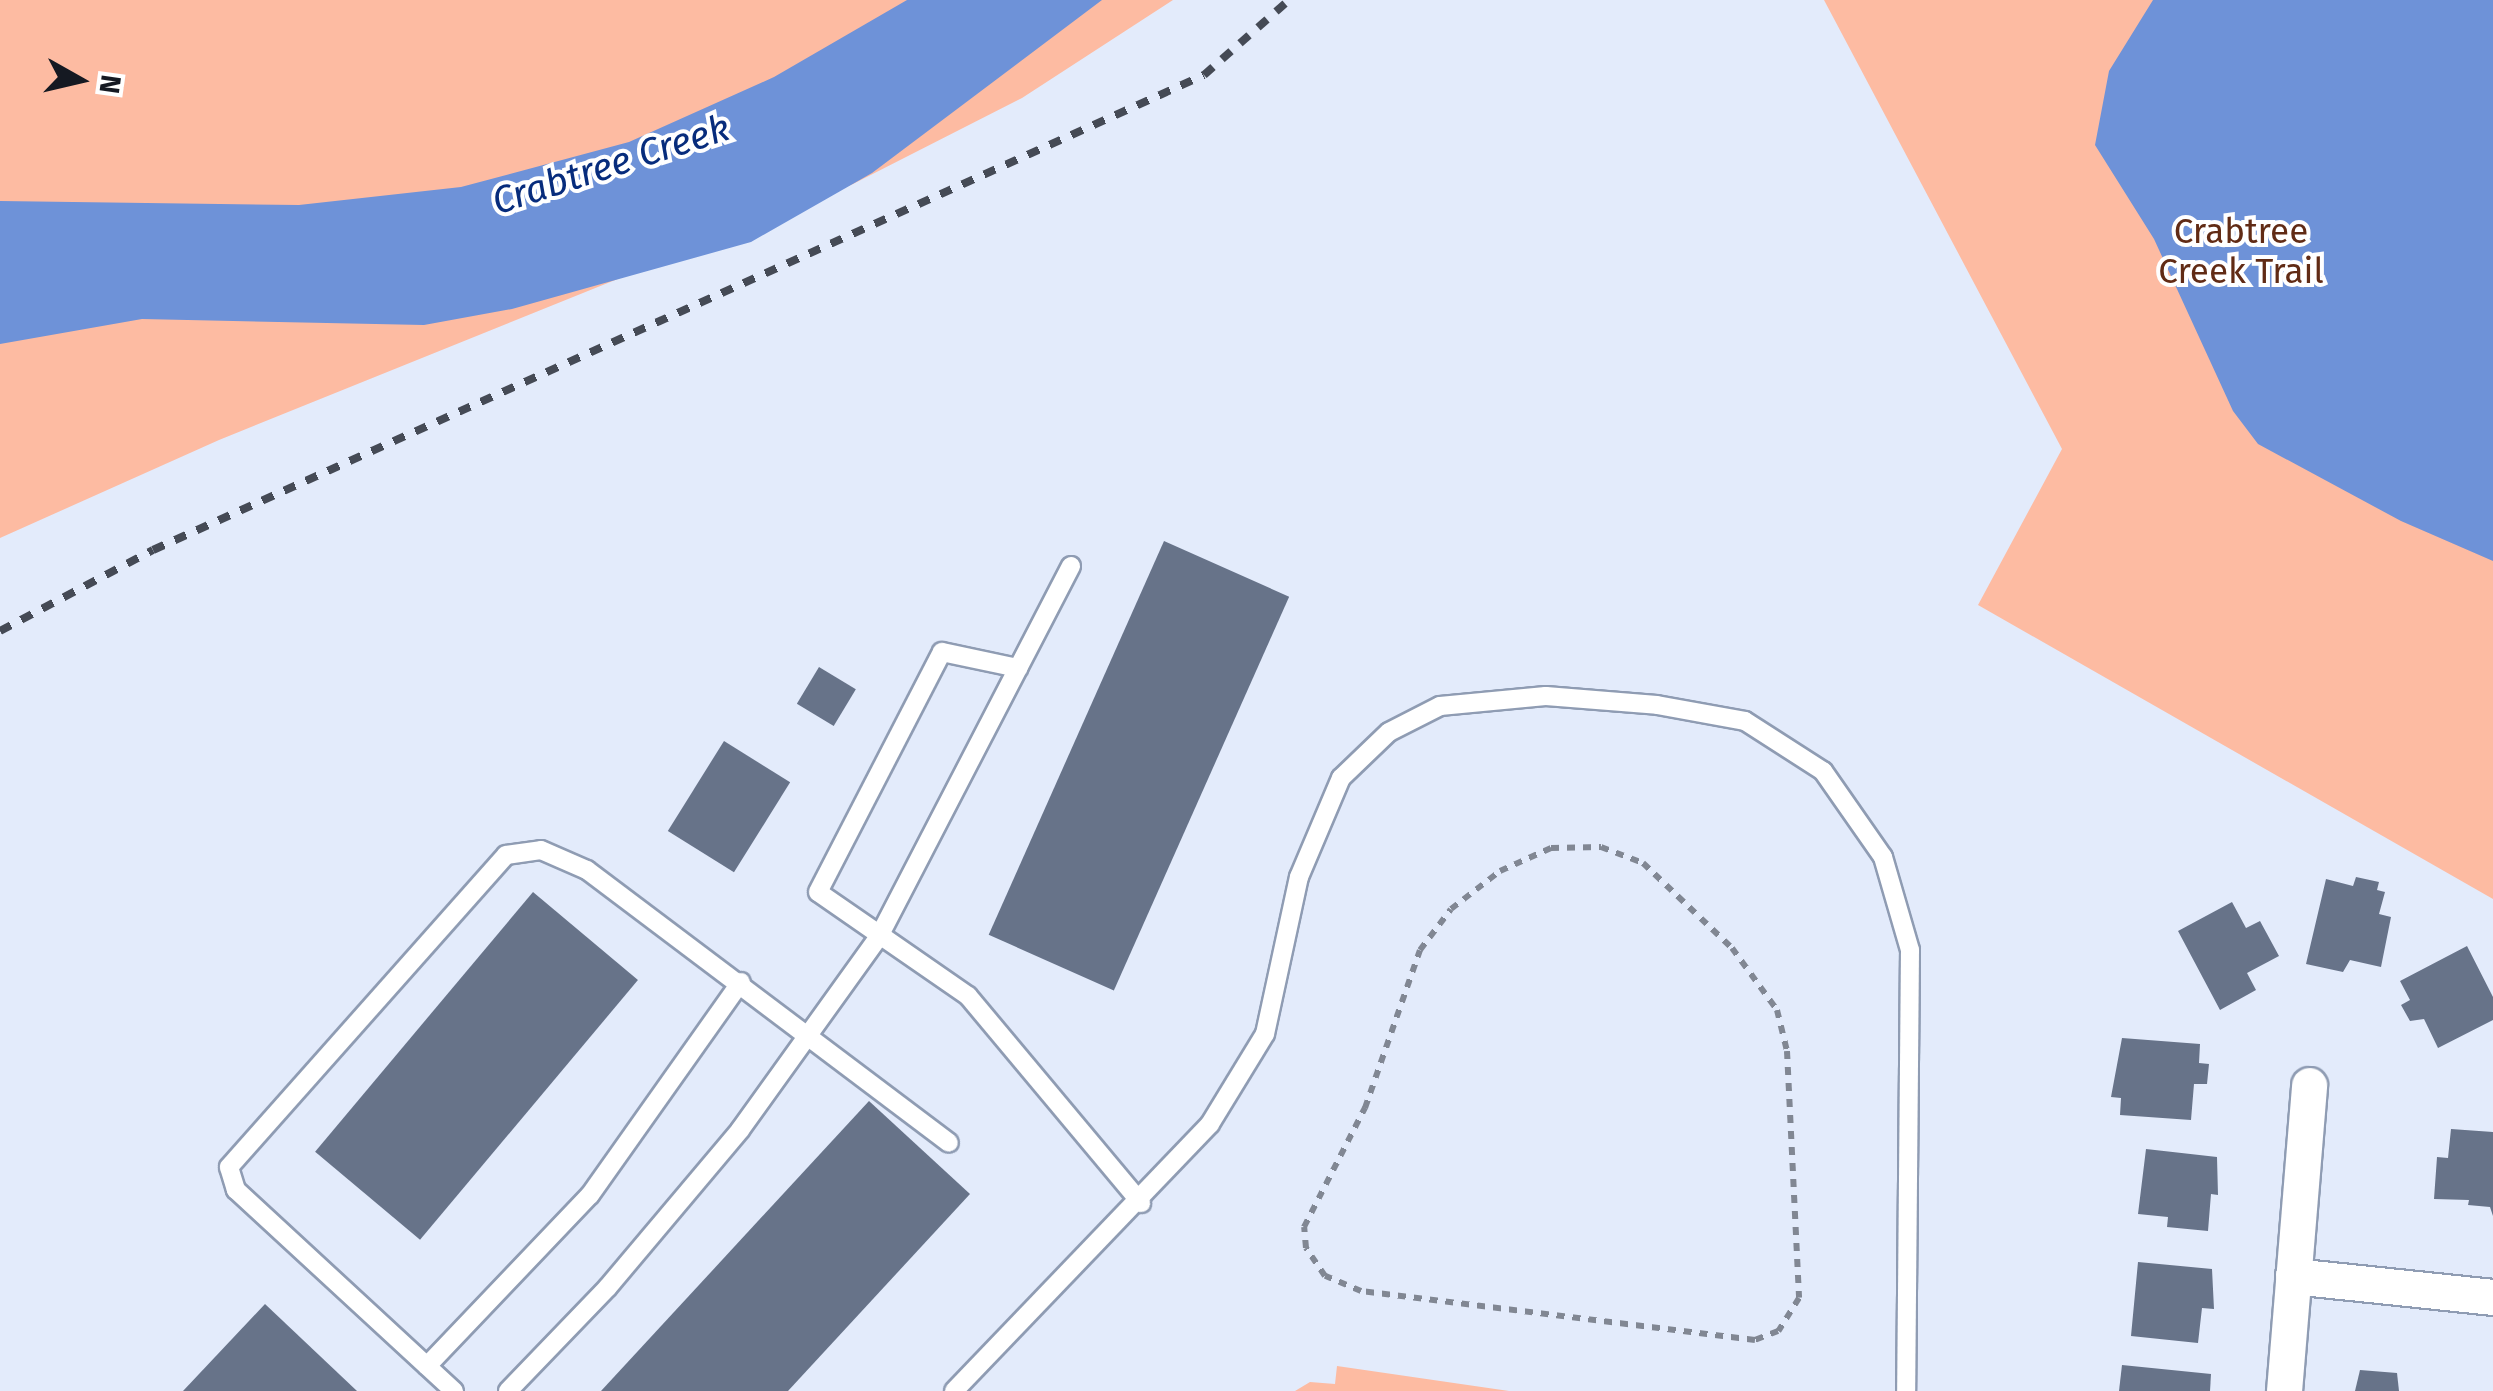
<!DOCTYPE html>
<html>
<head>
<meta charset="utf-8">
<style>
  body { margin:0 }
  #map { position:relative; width:2493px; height:1391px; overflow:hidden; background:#e3ebfb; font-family:"Fira Sans",sans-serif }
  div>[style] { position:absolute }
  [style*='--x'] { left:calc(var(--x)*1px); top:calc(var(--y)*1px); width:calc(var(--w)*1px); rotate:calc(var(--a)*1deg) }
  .green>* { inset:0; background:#fdbba2 }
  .water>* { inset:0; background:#6e92d8 }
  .building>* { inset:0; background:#677389; transform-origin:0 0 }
  .path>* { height:6px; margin-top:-3px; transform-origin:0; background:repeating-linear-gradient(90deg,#818793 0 8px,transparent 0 16px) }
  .roads { filter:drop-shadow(2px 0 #8f9cb3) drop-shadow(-2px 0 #8f9cb3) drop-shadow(0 2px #8f9cb3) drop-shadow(0 -2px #8f9cb3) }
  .service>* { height:18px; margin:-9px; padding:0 9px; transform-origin:9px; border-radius:9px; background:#fff }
  .minor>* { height:35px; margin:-17.5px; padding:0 17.5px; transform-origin:17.5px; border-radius:17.5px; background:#fff }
  .rail>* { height:8px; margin-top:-4px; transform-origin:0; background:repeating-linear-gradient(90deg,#454a55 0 12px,transparent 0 24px) }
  span { translate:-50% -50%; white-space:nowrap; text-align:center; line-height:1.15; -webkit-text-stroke:8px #fff; paint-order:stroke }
  .park-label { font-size:35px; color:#612b15 }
  .water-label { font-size:38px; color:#072c7c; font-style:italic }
  .north { position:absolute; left:30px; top:30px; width:100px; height:100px; -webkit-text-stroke:8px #fff; paint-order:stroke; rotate:98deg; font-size:28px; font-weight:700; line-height:40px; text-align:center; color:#151922 }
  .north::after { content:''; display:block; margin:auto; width:35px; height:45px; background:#151922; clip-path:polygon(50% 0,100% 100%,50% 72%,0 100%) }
</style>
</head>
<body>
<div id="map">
  <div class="green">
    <i style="clip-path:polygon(0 0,1173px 0,1022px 98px,853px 184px,219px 440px,0 538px)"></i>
    <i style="clip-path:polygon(1824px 0,2493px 0,2493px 899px,1978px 605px,2062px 449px)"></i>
    <i style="clip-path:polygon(1337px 1366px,1509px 1391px,1295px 1391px,1310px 1382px,1335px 1384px)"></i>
  </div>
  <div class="water">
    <i style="clip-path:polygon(907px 0,1102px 0,872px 173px,751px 242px,512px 309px,424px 325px,142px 319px,0 344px,0 201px,299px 205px,461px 187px,629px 142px,774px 77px)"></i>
    <i style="clip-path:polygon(2153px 0,2493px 0,2493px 561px,2401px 521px,2258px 444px,2233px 411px,2154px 239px,2095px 145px,2109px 71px)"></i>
  </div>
  <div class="building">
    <i style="left:1164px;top:541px;width:137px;height:431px;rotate:24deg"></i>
    <i style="left:819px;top:667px;width:43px;height:43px;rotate:31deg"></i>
    <i style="left:724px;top:741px;width:78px;height:106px;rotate:32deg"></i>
    <i style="clip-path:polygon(2356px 877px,2379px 882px,2377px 890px,2385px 892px,2379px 914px,2391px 917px,2381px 967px,2350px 960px,2343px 972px,2306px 964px,2326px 879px,2353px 886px)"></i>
    <i style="left:533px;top:892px;width:137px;height:339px;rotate:40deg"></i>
    <i style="clip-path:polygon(2232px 902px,2246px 928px,2260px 921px,2279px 956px,2247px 973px,2256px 990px,2220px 1010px,2178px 931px)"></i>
    <i style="clip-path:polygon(2467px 946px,2493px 997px,2493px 1020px,2438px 1048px,2424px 1019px,2410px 1021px,2401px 1005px,2410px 1000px,2400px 981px)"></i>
    <i style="clip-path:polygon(2122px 1038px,2200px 1044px,2199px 1063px,2209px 1064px,2207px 1084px,2194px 1084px,2191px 1120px,2120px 1115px,2121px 1098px,2111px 1097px)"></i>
    <i style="clip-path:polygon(869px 1101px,970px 1194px,788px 1391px,601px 1391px)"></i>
    <i style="clip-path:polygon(2451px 1129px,2493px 1132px,2493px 1216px,2490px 1207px,2468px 1205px,2469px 1200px,2434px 1199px,2437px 1157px,2448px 1158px)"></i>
    <i style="clip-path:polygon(2146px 1149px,2217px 1157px,2218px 1195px,2211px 1194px,2208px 1231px,2167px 1227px,2168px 1217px,2138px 1214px)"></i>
    <i style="clip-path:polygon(2138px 1262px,2212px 1269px,2214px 1309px,2202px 1308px,2198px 1343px,2131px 1336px)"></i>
    <i style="clip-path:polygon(265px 1304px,357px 1391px,183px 1391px)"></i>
    <i style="clip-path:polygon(2122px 1365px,2211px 1374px,2210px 1391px,2119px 1391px)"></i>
    <i style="clip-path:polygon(2360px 1370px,2397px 1373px,2399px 1391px,2355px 1391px)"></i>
  </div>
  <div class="path">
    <i style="--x:1601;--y:847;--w:45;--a:20.9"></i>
    <i style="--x:1643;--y:863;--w:123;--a:43.7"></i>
    <i style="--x:1732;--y:948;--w:77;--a:54"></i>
    <i style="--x:1777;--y:1010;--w:42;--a:76.3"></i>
    <i style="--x:1787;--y:1051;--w:247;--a:87.2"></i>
    <i style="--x:1799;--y:1298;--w:39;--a:122"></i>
    <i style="--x:1778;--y:1331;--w:25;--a:159"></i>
    <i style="--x:1755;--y:1340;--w:397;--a:-172.9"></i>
    <i style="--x:1361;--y:1291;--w:39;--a:-157"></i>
    <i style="--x:1325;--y:1276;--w:34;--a:-124"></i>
    <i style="--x:1306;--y:1248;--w:21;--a:-95"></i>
    <i style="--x:1304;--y:1227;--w:134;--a:-62.9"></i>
    <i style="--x:1365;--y:1108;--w:167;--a:-70.8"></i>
    <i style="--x:1420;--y:950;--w:51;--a:-52.9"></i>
    <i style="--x:1451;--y:909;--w:62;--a:-37.8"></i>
    <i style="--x:1500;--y:871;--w:56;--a:-24.3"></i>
    <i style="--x:1551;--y:848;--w:50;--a:-1.1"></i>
  </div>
  <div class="roads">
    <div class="service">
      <i style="--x:1071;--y:566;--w:416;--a:117.4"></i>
      <i style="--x:880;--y:935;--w:107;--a:34.7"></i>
      <i style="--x:968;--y:996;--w:270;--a:50.1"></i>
      <i style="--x:427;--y:1366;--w:236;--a:-46.4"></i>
      <i style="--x:590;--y:1195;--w:261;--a:-54.7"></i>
      <i style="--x:454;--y:1391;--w:297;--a:-137.3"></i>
      <i style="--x:236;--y:1190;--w:24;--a:-107"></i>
      <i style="--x:229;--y:1167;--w:417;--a:-48.4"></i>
      <i style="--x:506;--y:855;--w:35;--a:-8"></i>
      <i style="--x:541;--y:850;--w:50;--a:23.5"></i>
      <i style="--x:587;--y:870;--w:453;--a:37"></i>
      <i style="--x:508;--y:1391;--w:144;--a:-46.1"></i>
      <i style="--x:608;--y:1287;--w:205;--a:-49.9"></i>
      <i style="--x:740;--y:1130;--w:240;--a:-54.3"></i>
      <i style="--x:880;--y:935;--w:75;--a:-145.3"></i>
      <i style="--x:818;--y:892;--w:270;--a:-62.7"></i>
      <i style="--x:942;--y:652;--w:78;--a:11.9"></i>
      <i style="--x:954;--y:1391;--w:370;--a:-46.2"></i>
      <i style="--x:1210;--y:1124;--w:105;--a:-58.6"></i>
      <i style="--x:1265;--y:1034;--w:161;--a:-77.8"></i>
      <i style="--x:1299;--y:877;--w:108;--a:-67"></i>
      <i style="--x:1341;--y:778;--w:66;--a:-43.8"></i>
      <i style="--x:1389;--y:732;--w:57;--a:-27"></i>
      <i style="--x:1440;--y:706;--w:106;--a:-5.4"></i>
      <i style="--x:1546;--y:696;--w:111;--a:4.6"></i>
      <i style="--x:1657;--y:705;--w:89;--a:10.3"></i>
      <i style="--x:1745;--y:721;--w:93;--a:32.7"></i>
      <i style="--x:1823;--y:771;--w:105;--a:55.1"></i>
      <i style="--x:1883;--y:857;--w:97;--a:73.8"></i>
      <i style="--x:1910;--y:950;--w:441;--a:90.5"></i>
    </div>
    <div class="minor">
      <i style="--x:2293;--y:1276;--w:201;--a:6"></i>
      <i style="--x:2284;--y:1391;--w:307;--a:-85.3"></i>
    </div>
  </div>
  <div class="rail">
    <i style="--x:0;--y:631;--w:173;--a:-27.9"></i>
    <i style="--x:153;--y:550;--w:1153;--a:-24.32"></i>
    <i style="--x:1204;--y:75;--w:113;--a:-41.4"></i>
  </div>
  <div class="park-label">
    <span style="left:2241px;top:251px">Crabtree<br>Creek Trail</span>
  </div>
  <div class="water-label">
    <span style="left:611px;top:165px;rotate:-18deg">Crabtree Creek</span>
  </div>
  <div class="north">N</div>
</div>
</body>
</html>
